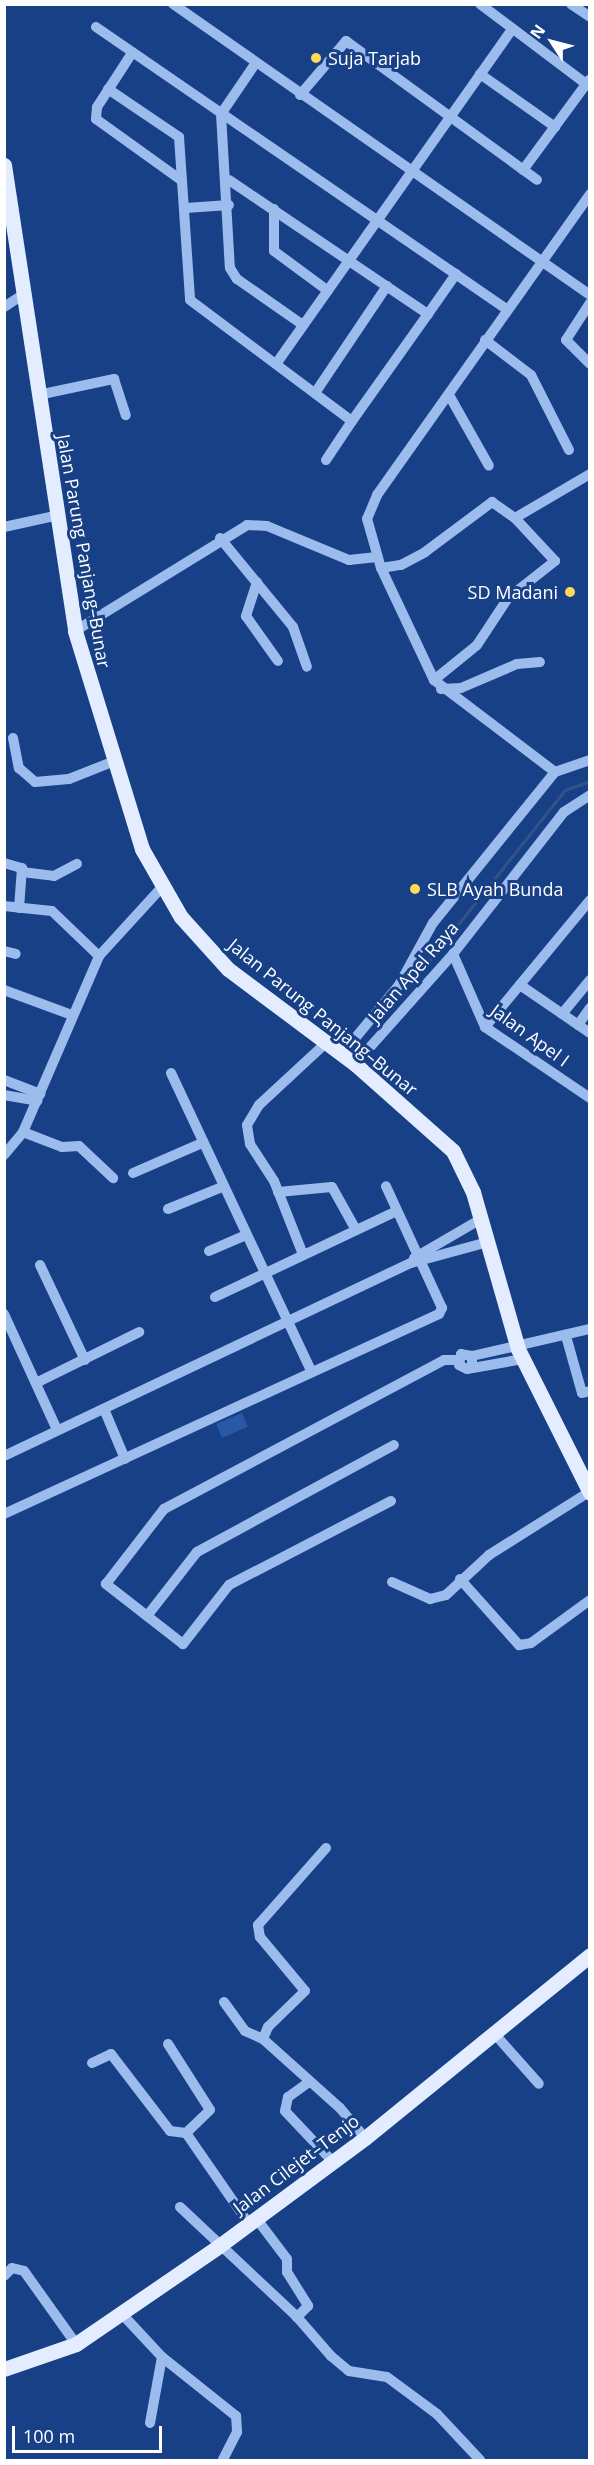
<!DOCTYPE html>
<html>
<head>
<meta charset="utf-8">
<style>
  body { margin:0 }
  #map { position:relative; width:594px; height:2465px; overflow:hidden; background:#174087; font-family:"Open Sans",sans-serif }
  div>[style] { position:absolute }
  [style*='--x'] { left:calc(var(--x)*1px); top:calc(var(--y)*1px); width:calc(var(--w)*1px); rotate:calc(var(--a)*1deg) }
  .green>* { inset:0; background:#2959a6; transform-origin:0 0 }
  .stream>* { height:3px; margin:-1.5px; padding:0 1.5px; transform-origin:1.5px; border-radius:1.5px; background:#335287 }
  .minor>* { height:10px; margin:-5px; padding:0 5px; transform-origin:5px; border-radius:5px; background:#9dbcee }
  .major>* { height:15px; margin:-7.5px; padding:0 7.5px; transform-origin:7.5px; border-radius:7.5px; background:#e4ecff }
  .dots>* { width:16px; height:16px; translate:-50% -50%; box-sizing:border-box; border:3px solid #174087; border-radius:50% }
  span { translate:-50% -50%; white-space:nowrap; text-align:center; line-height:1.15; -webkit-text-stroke:6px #174087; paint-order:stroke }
  .poi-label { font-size:18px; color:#fff }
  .left { translate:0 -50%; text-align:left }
  .right { translate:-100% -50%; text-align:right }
  .street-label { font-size:18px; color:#fff }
  .frame { position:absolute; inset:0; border:6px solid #fff; pointer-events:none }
  .north { position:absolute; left:522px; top:12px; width:60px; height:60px; -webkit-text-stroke:4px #174087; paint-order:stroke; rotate:306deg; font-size:16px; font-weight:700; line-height:24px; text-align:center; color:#fff }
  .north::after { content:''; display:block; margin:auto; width:21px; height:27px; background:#fff; clip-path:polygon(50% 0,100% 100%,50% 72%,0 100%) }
  .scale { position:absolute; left:12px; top:2426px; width:150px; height:27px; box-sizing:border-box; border:3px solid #fff; border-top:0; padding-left:8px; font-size:18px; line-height:21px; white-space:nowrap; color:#fff; -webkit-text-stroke:4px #174087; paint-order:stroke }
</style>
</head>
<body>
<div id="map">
  <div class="green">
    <i style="left:242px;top:1413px;width:15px;height:28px;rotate:67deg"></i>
  </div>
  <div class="stream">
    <i style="--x:424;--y:967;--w:226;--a:-51.5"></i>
    <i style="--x:565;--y:790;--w:27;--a:-20"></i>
  </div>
  <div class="minor">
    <i style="--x:173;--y:4;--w:508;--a:34.91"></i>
    <i style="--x:480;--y:4;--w:133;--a:37"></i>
    <i style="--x:571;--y:4;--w:23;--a:34"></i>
    <i style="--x:96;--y:27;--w:499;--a:34.5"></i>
    <i style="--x:132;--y:53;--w:64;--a:122.9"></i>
    <i style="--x:97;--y:107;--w:12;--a:95"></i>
    <i style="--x:96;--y:119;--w:105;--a:35.7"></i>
    <i style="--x:255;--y:64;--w:60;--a:124.2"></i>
    <i style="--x:221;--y:114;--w:154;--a:86.7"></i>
    <i style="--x:230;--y:268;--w:13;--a:58"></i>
    <i style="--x:237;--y:279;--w:80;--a:34.9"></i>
    <i style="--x:480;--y:74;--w:92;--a:35.2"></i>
    <i style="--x:108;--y:89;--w:86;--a:34.1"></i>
    <i style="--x:179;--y:137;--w:163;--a:86.1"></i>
    <i style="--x:190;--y:300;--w:202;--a:36.8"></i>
    <i style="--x:352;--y:421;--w:131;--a:-54.6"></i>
    <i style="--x:300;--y:95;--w:71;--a:-49.6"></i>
    <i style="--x:346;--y:41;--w:236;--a:36"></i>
    <i style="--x:523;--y:170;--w:112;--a:-53.7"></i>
    <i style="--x:229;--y:180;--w:240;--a:34"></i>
    <i style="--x:428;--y:314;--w:49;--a:-55"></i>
    <i style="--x:186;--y:208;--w:43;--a:-4"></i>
    <i style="--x:274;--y:209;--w:42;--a:90"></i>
    <i style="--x:274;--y:251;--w:67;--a:36.5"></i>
    <i style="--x:590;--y:303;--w:44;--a:123"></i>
    <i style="--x:566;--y:340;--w:34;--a:45"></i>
    <i style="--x:4;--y:307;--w:24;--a:-33"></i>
    <i style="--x:485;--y:340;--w:58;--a:37.3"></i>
    <i style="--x:531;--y:375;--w:84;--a:63.1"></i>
    <i style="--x:276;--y:364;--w:410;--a:-54.8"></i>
    <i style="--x:315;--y:393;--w:129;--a:-56.1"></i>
    <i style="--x:38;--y:395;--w:78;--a:-11.9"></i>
    <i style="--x:114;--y:379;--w:38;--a:72"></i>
    <i style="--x:449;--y:395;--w:81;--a:60.6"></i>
    <i style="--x:326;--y:460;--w:47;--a:-56.3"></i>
    <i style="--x:4;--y:527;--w:51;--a:-12.4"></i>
    <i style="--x:220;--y:538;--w:115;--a:50.6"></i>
    <i style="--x:293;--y:627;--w:42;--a:70.7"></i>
    <i style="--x:381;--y:568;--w:20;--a:-9"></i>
    <i style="--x:401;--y:565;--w:27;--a:-28"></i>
    <i style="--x:425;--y:552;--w:84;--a:-36.7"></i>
    <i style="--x:492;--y:502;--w:28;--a:35"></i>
    <i style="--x:515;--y:518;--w:87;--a:-30.4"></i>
    <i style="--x:257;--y:582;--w:36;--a:108"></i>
    <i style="--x:246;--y:616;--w:55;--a:54.6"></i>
    <i style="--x:75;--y:631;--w:202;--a:-31.6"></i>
    <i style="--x:247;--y:525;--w:20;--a:3"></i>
    <i style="--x:267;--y:526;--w:89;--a:22.5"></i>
    <i style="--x:349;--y:560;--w:28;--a:-6"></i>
    <i style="--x:434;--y:680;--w:55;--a:-39.1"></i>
    <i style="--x:477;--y:645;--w:56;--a:-56.6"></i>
    <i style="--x:508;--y:598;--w:60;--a:-38.2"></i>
    <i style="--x:555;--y:561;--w:59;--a:-132.9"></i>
    <i style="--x:441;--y:689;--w:20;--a:-3"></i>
    <i style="--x:461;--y:688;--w:61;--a:-23.2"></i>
    <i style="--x:517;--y:664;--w:23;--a:-5"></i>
    <i style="--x:13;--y:738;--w:31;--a:79"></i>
    <i style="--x:19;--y:768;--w:21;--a:41"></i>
    <i style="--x:35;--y:782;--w:34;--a:-5"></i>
    <i style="--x:69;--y:779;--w:46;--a:-21.6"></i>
    <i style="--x:555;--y:772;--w:152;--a:-142.8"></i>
    <i style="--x:434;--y:680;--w:124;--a:-115.3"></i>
    <i style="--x:381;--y:568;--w:51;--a:-105.9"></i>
    <i style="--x:367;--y:519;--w:26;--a:-67"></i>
    <i style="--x:377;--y:495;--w:369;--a:-54.7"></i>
    <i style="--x:4;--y:863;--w:19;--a:16"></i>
    <i style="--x:22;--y:868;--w:40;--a:94.3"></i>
    <i style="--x:22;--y:872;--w:32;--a:7"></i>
    <i style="--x:54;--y:876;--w:26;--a:-28"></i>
    <i style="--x:4;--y:906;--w:48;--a:5.9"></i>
    <i style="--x:52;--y:911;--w:65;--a:43.8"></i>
    <i style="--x:4;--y:951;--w:12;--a:14"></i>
    <i style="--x:453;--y:954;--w:80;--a:66.3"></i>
    <i style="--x:485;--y:1027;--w:127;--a:34.1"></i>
    <i style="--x:520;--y:985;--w:85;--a:34.4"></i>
    <i style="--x:4;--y:990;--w:72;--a:20.2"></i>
    <i style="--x:562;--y:1014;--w:44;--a:-50.5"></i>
    <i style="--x:578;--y:1025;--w:21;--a:-55"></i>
    <i style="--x:485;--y:1027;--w:165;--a:-50.4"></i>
    <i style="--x:342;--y:1054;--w:89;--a:-50.4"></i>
    <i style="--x:399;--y:985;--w:71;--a:-61.3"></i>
    <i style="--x:433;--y:923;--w:194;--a:-51.1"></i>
    <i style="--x:555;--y:772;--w:37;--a:-19"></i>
    <i style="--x:355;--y:1064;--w:147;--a:-48.3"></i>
    <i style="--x:453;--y:954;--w:180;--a:-52"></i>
    <i style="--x:564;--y:812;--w:31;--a:-33"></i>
    <i style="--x:171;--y:1073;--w:328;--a:64.8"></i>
    <i style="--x:4;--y:1080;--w:39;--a:21"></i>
    <i style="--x:4;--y:1095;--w:34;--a:10"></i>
    <i style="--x:23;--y:1132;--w:42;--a:21"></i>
    <i style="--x:62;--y:1147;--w:17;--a:-3"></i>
    <i style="--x:79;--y:1146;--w:47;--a:43.3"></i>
    <i style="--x:4;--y:1155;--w:30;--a:-50"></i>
    <i style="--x:23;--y:1132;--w:192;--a:-66.6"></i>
    <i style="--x:99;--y:956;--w:92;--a:-47.6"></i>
    <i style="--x:133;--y:1173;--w:75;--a:-23.5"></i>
    <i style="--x:278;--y:1192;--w:54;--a:-5.3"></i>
    <i style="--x:332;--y:1187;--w:49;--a:60.8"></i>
    <i style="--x:168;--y:1209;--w:58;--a:-22.2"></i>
    <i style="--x:209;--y:1251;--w:40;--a:-23.4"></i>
    <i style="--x:302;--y:1252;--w:76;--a:-111.5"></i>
    <i style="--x:274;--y:1181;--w:44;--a:-123"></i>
    <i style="--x:250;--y:1144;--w:19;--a:-99"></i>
    <i style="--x:247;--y:1125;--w:23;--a:-59"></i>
    <i style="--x:259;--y:1105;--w:91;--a:-42.8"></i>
    <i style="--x:414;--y:1258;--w:78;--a:-30.2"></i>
    <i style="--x:40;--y:1265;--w:105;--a:64.7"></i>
    <i style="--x:215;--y:1297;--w:201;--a:-25.3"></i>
    <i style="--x:4;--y:1314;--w:128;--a:65.4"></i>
    <i style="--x:566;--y:1336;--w:59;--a:74.3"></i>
    <i style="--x:582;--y:1393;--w:8;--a:-14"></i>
    <i style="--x:472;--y:1356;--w:121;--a:-12.9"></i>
    <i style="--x:472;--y:1367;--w:11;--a:-90"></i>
    <i style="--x:472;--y:1356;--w:11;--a:-170"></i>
    <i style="--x:461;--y:1354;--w:11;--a:100"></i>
    <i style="--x:459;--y:1365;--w:9;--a:27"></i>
    <i style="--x:467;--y:1369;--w:57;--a:-10.1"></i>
    <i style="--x:38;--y:1382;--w:113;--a:-26.3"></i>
    <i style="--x:104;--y:1409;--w:54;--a:67.2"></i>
    <i style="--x:4;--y:1456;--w:450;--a:-25.4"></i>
    <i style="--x:411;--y:1263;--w:80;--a:-15.3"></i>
    <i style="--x:391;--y:1501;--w:182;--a:152.6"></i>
    <i style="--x:229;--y:1585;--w:75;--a:127.9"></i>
    <i style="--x:183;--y:1644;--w:98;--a:-142.1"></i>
    <i style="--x:106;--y:1584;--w:95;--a:-52.3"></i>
    <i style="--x:164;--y:1509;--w:317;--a:-28"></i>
    <i style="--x:444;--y:1360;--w:14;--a:0"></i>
    <i style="--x:4;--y:1514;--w:479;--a:-24.7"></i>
    <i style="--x:439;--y:1314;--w:7;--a:-63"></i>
    <i style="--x:442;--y:1308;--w:134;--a:-114.7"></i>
    <i style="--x:460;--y:1579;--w:89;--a:48.2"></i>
    <i style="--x:519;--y:1645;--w:12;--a:-9"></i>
    <i style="--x:531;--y:1643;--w:73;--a:-36.1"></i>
    <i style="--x:392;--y:1582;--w:42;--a:24.1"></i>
    <i style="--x:430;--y:1599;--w:16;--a:-14"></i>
    <i style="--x:446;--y:1595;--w:59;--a:-42.9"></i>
    <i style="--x:489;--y:1555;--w:118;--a:-32.2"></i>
    <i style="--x:147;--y:1616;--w:81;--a:-52"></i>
    <i style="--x:197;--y:1552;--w:224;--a:-28.5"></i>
    <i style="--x:326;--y:1848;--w:103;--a:131.4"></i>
    <i style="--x:258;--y:1925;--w:12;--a:81"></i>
    <i style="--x:260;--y:1937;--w:70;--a:50.2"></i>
    <i style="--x:305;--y:1991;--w:52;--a:135.8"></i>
    <i style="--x:268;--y:2027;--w:13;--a:113"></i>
    <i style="--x:263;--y:2039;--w:103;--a:41.9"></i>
    <i style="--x:340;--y:2108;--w:39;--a:50"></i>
    <i style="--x:224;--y:2002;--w:36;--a:54"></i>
    <i style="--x:245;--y:2031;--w:20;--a:24"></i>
    <i style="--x:493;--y:2032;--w:69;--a:48.5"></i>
    <i style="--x:168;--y:2044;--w:78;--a:57.5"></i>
    <i style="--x:210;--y:2110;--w:33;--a:136"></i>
    <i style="--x:186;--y:2133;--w:111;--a:55.3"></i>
    <i style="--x:92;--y:2063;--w:21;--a:-25"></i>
    <i style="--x:111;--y:2054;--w:97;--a:52.5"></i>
    <i style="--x:170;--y:2131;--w:16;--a:7"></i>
    <i style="--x:309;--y:2082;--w:26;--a:144"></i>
    <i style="--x:288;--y:2097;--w:14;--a:102"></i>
    <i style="--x:285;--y:2111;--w:70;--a:46.7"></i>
    <i style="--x:180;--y:2207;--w:161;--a:43.2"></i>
    <i style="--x:256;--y:2218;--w:51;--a:52.9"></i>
    <i style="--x:287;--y:2259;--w:13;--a:90"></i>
    <i style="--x:287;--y:2272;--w:40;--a:58"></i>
    <i style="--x:308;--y:2306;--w:16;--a:135"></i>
    <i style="--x:297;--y:2317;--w:52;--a:48.9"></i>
    <i style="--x:331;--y:2356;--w:23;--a:40"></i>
    <i style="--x:349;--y:2371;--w:38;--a:9"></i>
    <i style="--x:387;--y:2377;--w:62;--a:36.5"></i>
    <i style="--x:437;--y:2414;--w:63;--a:46.9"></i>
    <i style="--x:4;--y:2276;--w:11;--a:-45"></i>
    <i style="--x:12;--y:2268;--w:12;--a:14"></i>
    <i style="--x:24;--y:2271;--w:90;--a:54.5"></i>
    <i style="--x:122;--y:2314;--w:59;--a:47.1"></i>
    <i style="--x:162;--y:2357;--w:95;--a:38.6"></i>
    <i style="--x:236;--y:2416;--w:16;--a:86"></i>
    <i style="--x:237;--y:2432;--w:31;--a:117"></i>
    <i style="--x:150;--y:2423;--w:67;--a:-79.7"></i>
  </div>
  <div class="major">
    <i style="--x:4;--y:165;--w:471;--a:81.3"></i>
    <i style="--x:75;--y:631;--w:228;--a:72.9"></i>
    <i style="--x:142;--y:849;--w:78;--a:60.2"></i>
    <i style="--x:181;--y:917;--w:70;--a:47.9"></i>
    <i style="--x:228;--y:969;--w:159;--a:36.8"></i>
    <i style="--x:355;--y:1064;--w:131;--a:41.6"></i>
    <i style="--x:453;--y:1151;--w:46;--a:64"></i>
    <i style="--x:473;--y:1192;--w:163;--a:74"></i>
    <i style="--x:518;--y:1349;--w:161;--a:63.4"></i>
    <i style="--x:4;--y:2369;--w:76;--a:-19.1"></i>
    <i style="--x:76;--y:2344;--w:173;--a:-34.4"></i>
    <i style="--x:219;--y:2246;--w:182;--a:-36.5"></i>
    <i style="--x:365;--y:2138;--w:290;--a:-39.1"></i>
  </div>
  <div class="dots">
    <i style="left:316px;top:58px;background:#ffda5a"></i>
    <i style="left:570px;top:592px;background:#ffda5a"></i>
    <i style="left:415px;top:889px;background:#ffda5a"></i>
  </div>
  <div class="poi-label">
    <span class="left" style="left:328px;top:58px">Suja Tarjab</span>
    <span class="right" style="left:558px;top:592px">SD Madani</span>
    <span class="left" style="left:427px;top:889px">SLB Ayah Bunda</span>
  </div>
  <div class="street-label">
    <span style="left:84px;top:551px;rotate:80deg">Jalan Parung Panjang–Bunar</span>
    <span style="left:413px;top:972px;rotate:-49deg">Jalan Apel Raya</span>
    <span style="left:323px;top:1017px;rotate:39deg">Jalan Parung Panjang–Bunar</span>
    <span style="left:530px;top:1035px;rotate:36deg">Jalan Apel I</span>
    <span style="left:296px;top:2164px;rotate:-37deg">Jalan Cilejet–Tenjo</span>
  </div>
  <div class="frame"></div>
  <div class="north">N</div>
  <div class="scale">100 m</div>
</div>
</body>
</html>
